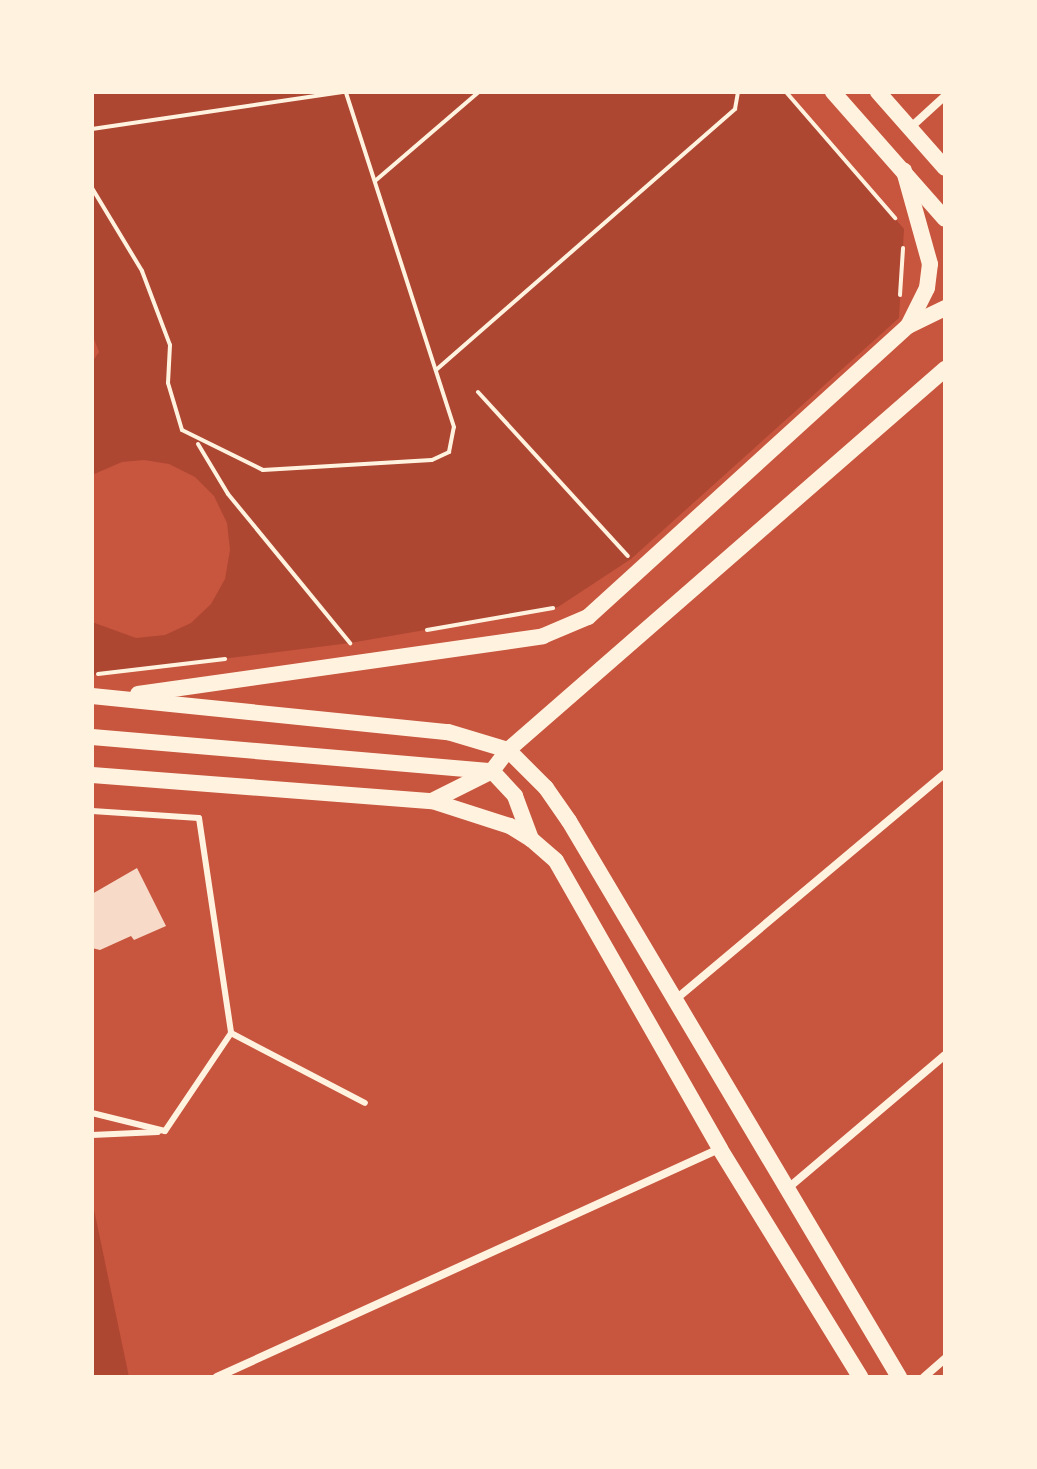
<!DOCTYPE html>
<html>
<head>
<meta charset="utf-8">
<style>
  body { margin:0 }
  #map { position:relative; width:1037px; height:1469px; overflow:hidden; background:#c8553d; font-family:"PT Sans Narrow",sans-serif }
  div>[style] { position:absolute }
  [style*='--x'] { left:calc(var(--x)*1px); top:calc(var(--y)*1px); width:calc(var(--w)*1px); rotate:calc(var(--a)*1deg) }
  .green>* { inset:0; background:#ae4732 }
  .building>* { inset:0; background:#f7dbc8 }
  .path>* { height:4px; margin:-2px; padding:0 2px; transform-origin:2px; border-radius:2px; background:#fff3e0 }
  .service>* { height:6px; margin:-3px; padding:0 3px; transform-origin:3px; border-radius:3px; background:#fff3e0 }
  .minor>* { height:8px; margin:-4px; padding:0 4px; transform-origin:4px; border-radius:4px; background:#fff3e0 }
  .secondary>* { height:16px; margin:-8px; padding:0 8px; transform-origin:8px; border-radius:8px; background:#fff3e0 }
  span { translate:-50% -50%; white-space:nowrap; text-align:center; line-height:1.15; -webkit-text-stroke:6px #fff3e0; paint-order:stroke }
  .frame { position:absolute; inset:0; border:94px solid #fff3e0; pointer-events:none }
</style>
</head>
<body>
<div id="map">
  <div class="green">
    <i style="clip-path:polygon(92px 92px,786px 92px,904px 229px,899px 318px,631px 559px,558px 607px,350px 643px,92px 675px,92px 622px,136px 638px,165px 635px,191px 623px,211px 604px,225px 579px,230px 550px,227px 523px,214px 496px,195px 477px,169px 464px,144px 460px,122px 462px,92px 475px,92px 362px,99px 352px,92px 334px)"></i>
    <i style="clip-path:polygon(92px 1200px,129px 1377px,92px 1377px)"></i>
  </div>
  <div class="building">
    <i style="clip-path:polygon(137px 868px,166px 926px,134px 940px,131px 936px,100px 950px,92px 948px,92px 894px)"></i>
  </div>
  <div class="path">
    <i style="--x:786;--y:92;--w:167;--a:49.1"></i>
    <i style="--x:92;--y:129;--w:255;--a:-8.4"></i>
    <i style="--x:375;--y:181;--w:137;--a:-40.6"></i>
    <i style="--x:92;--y:188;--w:97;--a:58.9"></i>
    <i style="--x:142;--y:271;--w:79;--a:69.3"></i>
    <i style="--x:170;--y:345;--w:38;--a:93"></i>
    <i style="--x:168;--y:383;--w:49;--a:73.4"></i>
    <i style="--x:182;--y:430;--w:90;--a:26.3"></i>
    <i style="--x:263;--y:470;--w:169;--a:-3.4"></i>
    <i style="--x:432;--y:460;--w:19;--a:-25"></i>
    <i style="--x:449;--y:452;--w:25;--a:-79"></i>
    <i style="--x:454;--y:427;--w:352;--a:-107.9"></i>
    <i style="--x:900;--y:295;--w:47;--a:-86.3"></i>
    <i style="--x:436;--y:370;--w:397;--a:-41.1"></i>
    <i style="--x:735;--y:109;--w:17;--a:-80"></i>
    <i style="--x:478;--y:392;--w:222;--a:47.6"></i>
    <i style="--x:198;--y:444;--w:58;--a:59"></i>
    <i style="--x:228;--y:494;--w:193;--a:50.7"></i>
    <i style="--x:427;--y:630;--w:128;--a:-9.9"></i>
    <i style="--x:98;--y:674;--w:128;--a:-6.7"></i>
  </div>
  <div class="service">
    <i style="--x:92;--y:811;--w:107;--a:3.7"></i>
    <i style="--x:199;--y:818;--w:217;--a:81.5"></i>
    <i style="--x:231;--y:1033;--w:151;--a:27.6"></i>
    <i style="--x:92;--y:1113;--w:75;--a:13.9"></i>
    <i style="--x:165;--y:1131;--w:118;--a:-56"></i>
    <i style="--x:92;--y:1135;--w:66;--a:-2.6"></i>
  </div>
  <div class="minor">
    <i style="--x:910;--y:128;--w:47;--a:-42.4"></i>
    <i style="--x:676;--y:999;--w:351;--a:-40"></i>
    <i style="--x:787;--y:1189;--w:207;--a:-40.3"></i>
    <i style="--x:217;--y:1377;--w:551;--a:-24.43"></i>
    <i style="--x:924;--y:1377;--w:28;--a:-41"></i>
  </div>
  <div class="secondary">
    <i style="--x:833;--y:92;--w:169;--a:48.6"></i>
    <i style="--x:878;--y:92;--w:101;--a:48.6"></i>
    <i style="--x:908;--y:326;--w:41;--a:-25.9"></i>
    <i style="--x:138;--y:694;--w:409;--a:-8.1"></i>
    <i style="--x:543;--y:636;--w:49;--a:-22.9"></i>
    <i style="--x:588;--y:617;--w:433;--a:-42.3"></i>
    <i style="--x:908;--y:326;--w:42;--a:-63.4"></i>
    <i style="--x:927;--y:288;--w:24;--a:-83"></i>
    <i style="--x:930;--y:264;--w:97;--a:-105.6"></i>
    <i style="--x:92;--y:696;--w:358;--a:5.8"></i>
    <i style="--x:448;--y:732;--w:63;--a:16.7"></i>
    <i style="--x:508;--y:750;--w:54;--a:45"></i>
    <i style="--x:546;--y:788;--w:40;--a:55.1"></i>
    <i style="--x:569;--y:821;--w:647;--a:59.31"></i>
    <i style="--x:92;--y:737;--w:401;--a:4.9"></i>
    <i style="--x:492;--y:771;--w:34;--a:47"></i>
    <i style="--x:515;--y:796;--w:46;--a:69.6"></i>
    <i style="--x:92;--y:775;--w:341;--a:4.4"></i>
    <i style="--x:432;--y:801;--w:82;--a:17.8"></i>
    <i style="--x:510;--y:826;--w:25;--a:32"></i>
    <i style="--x:531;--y:839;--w:33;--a:41"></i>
    <i style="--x:556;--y:861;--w:331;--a:60.3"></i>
    <i style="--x:720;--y:1149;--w:268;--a:58.4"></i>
    <i style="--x:432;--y:801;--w:67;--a:-26.6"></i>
    <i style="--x:492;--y:771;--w:26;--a:-53"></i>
    <i style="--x:508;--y:750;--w:580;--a:-41.08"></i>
  </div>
  <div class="frame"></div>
</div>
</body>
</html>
